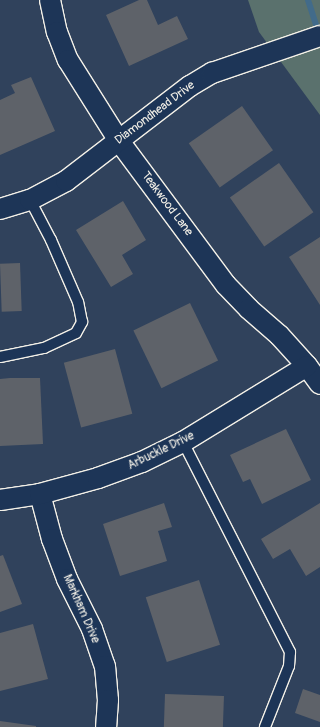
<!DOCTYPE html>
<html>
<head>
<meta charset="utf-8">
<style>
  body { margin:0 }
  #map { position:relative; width:320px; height:727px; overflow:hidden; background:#30425c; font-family:Pangolin,sans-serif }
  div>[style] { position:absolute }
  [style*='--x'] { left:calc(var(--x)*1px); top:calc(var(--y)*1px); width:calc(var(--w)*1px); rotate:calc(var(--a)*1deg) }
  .green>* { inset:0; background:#5a716d }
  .stream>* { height:6px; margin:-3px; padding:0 3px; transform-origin:3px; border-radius:3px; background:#426b8a }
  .building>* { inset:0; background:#5e6269; transform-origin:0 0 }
  .roads { filter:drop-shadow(1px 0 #f4f1e8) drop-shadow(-1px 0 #f4f1e8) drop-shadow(0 1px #f4f1e8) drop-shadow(0 -1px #f4f1e8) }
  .lane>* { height:10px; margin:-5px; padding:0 5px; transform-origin:5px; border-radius:5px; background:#1d3557 }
  .street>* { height:20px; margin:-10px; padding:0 10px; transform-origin:10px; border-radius:10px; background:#1d3557 }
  span { translate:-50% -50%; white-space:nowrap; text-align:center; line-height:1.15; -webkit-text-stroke:4px #1d3557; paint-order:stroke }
  .street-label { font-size:12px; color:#f4f1e8 }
</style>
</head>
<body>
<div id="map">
  <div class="green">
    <i style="clip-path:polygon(248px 0,320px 0,320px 115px,259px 32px)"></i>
  </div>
  <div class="stream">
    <i style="--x:308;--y:0;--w:35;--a:72"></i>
  </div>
  <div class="building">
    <i style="clip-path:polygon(139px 0,147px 0,158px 25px,177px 16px,188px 39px,129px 66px,106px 15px)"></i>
    <i style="clip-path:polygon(31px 77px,55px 131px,0 155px,0 100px,15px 93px,11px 85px)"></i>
    <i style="left:242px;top:106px;width:54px;height:65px;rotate:55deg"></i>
    <i style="left:279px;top:163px;width:60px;height:60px;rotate:55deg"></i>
    <i style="clip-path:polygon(123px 201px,146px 240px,122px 255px,133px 274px,111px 287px,76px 230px)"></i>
    <i style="clip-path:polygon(320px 237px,320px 305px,289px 257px)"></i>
    <i style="left:20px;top:263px;width:48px;height:20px;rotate:88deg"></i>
    <i style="left:190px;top:303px;width:64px;height:63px;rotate:64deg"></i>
    <i style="left:115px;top:349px;width:67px;height:53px;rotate:75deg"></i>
    <i style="clip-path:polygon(10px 378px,40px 378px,43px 444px,0 446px,0 379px)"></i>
    <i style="clip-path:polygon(286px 429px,311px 480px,262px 504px,250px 479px,243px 482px,230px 455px)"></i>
    <i style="clip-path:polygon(164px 503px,172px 527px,158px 531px,167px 561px,120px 576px,103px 524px)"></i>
    <i style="clip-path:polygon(320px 503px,320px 567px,306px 576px,290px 549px,273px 559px,261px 539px)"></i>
    <i style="clip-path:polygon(3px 555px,22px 604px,0 612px,0 556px)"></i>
    <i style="left:199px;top:580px;width:68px;height:56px;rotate:72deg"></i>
    <i style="clip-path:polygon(33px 624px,48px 679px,0 691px,0 633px)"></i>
    <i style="clip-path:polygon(303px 689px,320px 695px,320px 722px,295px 713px)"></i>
    <i style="left:165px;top:694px;width:59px;height:33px;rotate:2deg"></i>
    <i style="clip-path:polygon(0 721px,36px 726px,36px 727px,0 727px)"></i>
  </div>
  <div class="roads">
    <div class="lane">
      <i style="--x:0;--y:357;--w:45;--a:-11.6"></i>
      <i style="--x:44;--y:348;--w:35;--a:-25"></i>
      <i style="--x:76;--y:333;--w:13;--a:-61"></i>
      <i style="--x:82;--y:322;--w:20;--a:-101"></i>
      <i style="--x:78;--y:302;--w:68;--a:-113.5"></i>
      <i style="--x:51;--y:240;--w:45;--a:-117.7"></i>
      <i style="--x:183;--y:442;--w:236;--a:63"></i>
      <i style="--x:290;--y:652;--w:14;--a:94"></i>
      <i style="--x:289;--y:666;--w:66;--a:111.5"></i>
    </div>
    <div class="street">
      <i style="--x:50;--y:0;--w:33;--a:78"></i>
      <i style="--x:57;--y:32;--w:30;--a:69"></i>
      <i style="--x:68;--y:60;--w:96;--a:57.8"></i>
      <i style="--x:119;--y:141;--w:179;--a:53.4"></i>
      <i style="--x:226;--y:285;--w:33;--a:46"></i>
      <i style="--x:249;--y:309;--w:40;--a:41"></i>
      <i style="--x:279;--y:335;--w:42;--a:47.9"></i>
      <i style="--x:307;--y:366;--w:22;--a:54"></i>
      <i style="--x:0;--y:209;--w:31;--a:-17"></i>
      <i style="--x:30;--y:200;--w:41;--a:-27.8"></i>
      <i style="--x:66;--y:181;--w:156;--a:-37.5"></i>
      <i style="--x:190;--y:86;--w:26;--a:-31"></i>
      <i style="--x:212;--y:73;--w:114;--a:-18.9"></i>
      <i style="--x:40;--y:494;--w:47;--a:75.1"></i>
      <i style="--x:52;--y:539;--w:43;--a:69.4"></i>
      <i style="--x:67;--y:579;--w:56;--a:63.4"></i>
      <i style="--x:92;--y:629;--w:39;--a:71"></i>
      <i style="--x:105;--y:666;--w:34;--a:85"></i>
      <i style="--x:108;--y:700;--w:27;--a:94"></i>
      <i style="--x:0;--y:500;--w:40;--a:-8.5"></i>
      <i style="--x:40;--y:494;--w:60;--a:-15.4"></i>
      <i style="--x:98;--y:478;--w:47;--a:-20"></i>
      <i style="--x:142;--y:462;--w:46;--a:-26"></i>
      <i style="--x:183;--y:442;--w:145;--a:-31.5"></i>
    </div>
  </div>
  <div class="street-label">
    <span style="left:155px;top:113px;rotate:-37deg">Diamondhead Drive</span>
    <span style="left:167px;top:204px;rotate:53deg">Teakwood Lane</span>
    <span style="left:161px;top:451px;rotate:-26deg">Arbuckle Drive</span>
    <span style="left:81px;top:609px;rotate:66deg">Markham Drive</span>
  </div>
</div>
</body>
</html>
